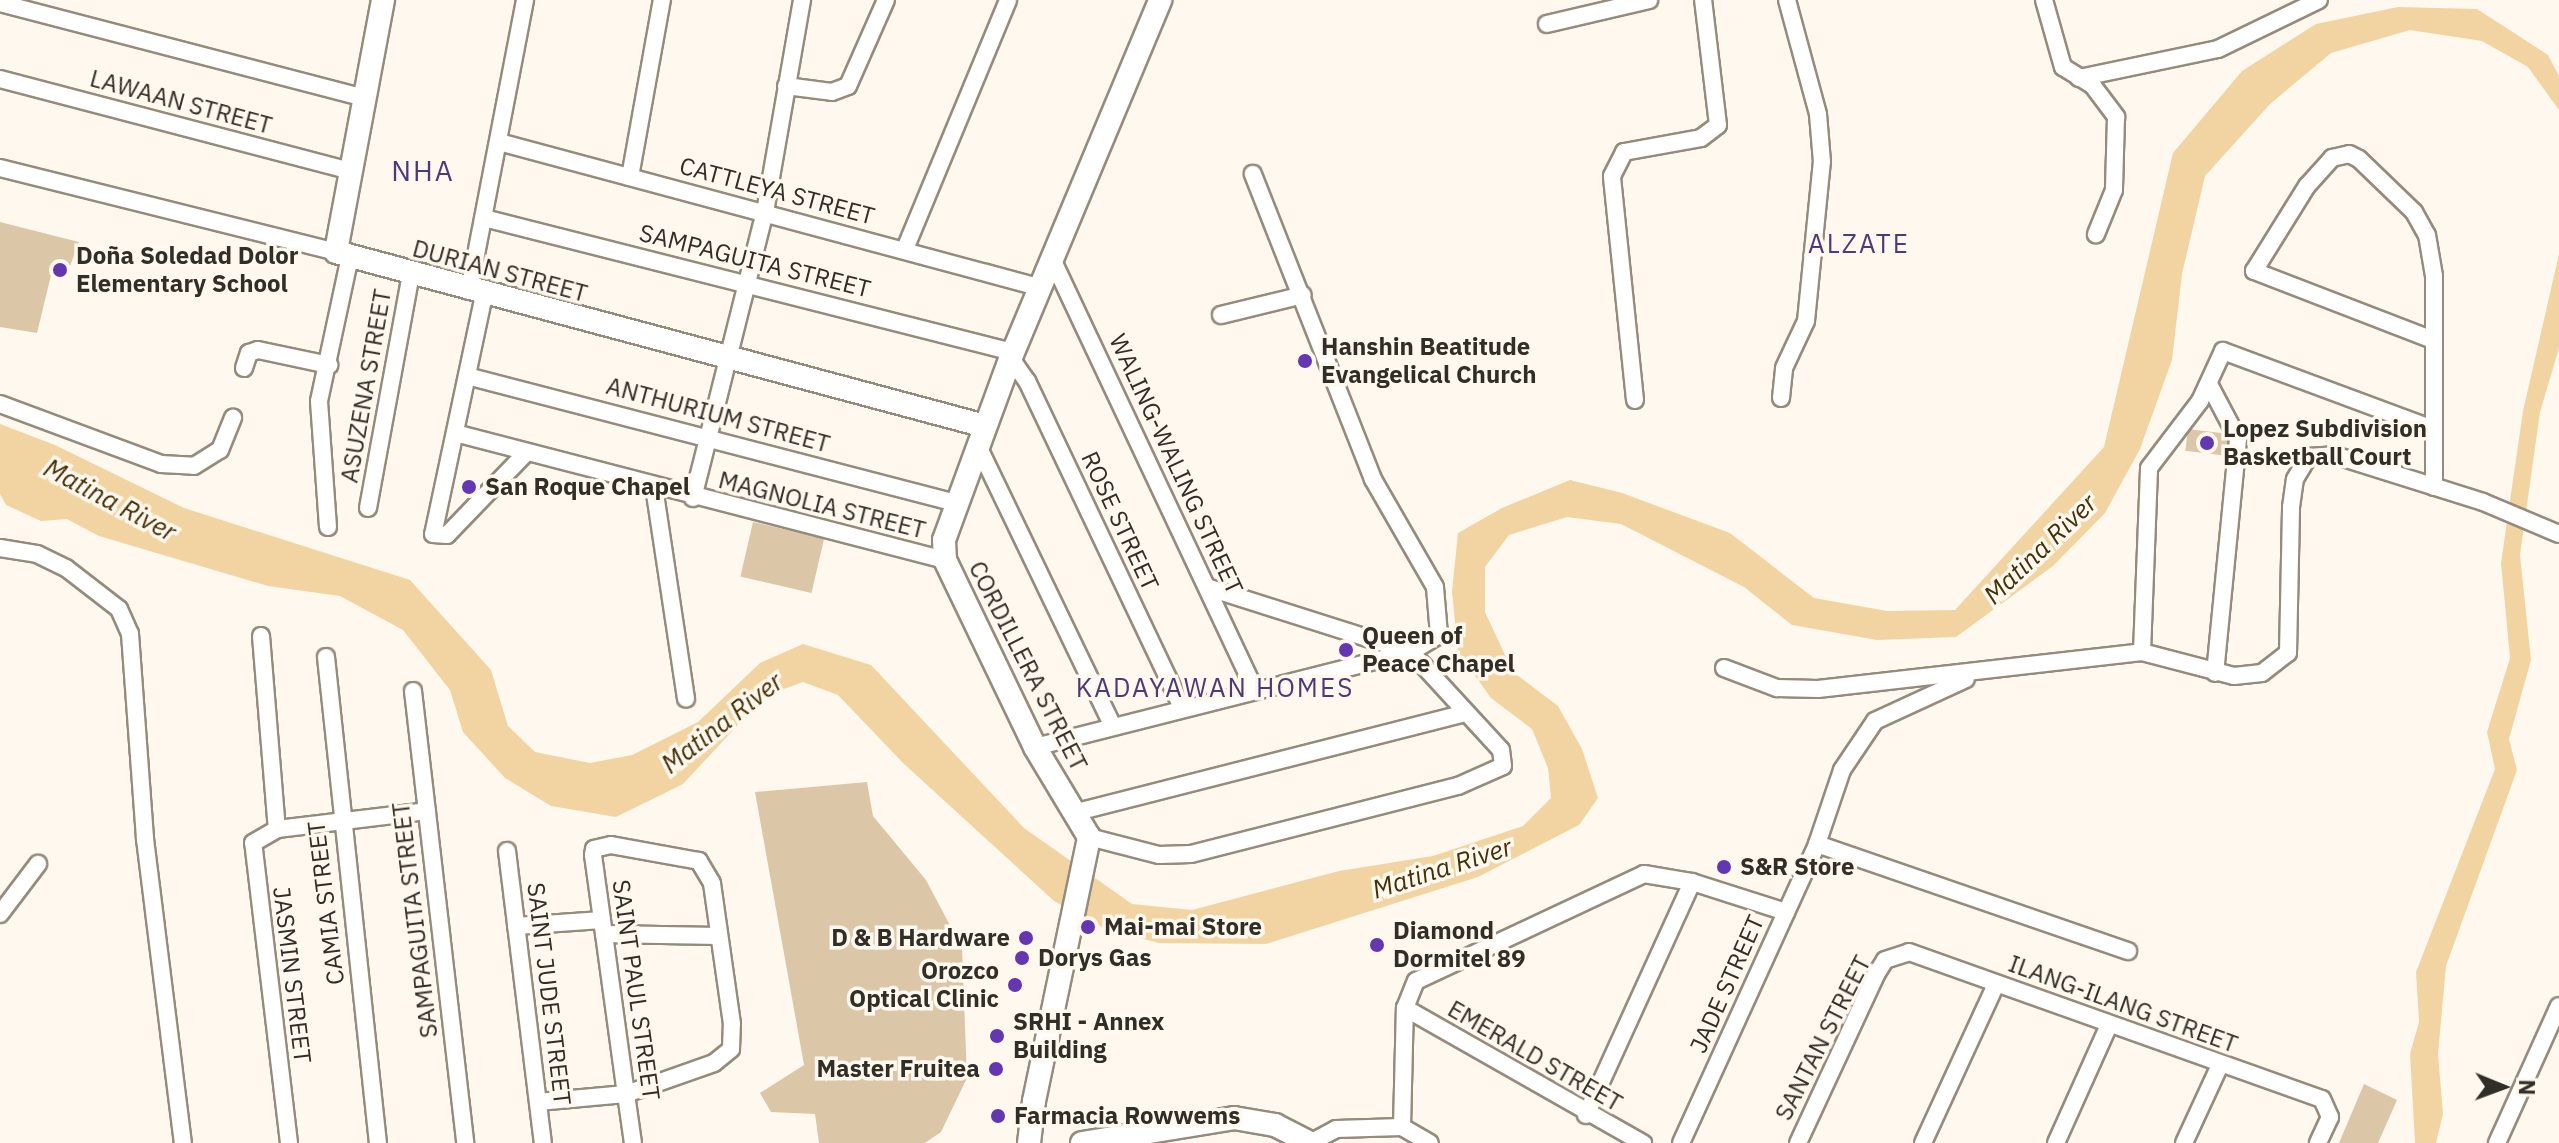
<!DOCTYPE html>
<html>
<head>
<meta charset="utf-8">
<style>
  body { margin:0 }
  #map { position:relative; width:2559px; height:1143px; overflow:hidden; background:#fff8ee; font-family:"IBM Plex Sans",sans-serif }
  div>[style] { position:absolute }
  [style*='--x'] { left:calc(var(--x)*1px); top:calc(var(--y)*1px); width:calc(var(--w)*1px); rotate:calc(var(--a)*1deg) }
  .green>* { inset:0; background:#dbc7a8; transform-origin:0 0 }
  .water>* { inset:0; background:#f2d4a3 }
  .roads { filter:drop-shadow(2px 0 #958b7c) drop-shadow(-2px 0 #958b7c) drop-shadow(0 2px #958b7c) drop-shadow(0 -2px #958b7c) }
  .street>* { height:16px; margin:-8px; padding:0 8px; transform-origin:8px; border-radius:8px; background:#fff }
  .secondary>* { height:22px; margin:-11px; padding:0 11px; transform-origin:11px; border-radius:11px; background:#fff }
  .dots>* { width:22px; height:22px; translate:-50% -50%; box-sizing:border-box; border:4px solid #fff8ee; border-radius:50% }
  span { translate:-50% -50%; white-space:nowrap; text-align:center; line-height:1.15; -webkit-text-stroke:7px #fff8ee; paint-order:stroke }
  .street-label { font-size:24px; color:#312d27 }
  .poi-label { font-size:24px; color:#312d27; font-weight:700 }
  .left { translate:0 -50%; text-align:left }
  .right { translate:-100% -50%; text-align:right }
  .neighbourhood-label { font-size:26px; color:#4d3b78; letter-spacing:2px }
  .water-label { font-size:26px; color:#443007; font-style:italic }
  .quarter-label { font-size:28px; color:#4d3b78; letter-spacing:2px }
  .north { position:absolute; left:2463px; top:1047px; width:80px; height:80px; -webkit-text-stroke:6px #fff8ee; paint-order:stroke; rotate:91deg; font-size:22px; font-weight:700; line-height:32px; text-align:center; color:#312d27 }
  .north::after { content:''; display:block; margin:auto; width:28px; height:36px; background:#312d27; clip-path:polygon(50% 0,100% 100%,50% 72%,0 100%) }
</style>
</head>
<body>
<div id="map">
  <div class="green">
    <i style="clip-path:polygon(0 222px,79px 242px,67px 274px,52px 271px,37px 333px,0 327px)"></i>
    <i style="left:2188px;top:429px;width:41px;height:22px;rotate:7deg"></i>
    <i style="left:753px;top:522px;width:73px;height:56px;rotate:13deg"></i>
    <i style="clip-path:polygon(867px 782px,873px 816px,926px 880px,962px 948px,967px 1078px,941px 1132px,925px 1143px,819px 1143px,815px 1114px,771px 1112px,760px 1093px,804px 1065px,755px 792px)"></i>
    <i style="clip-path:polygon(2364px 1084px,2397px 1100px,2378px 1143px,2339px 1143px)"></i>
  </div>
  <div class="water">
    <i style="clip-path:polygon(2398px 7px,2477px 9px,2548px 55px,2559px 76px,2559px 110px,2528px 67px,2482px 41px,2410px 30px,2331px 53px,2270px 104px,2205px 176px,2182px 274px,2172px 360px,2140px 449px,2105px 513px,2053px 566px,1956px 637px,1877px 640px,1792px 625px,1744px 587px,1621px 524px,1567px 517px,1509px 535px,1485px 567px,1485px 612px,1513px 672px,1558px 706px,1582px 749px,1598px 798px,1579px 825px,1478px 877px,1266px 944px,1159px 943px,1106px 929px,1054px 901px,903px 763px,838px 695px,803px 682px,765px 696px,683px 784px,616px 817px,551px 806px,505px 778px,463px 732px,450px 690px,403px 630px,340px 596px,268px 586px,99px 536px,67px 519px,41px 521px,6px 505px,0 494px,0 424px,55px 445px,184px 508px,410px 580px,491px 670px,508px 726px,535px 752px,590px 763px,632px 755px,698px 722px,760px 663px,803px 644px,871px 665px,1024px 828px,1132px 904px,1192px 910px,1339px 871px,1433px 856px,1523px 826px,1551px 798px,1548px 768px,1532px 729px,1491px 698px,1458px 652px,1452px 591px,1458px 533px,1502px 508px,1570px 480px,1622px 493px,1730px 533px,1814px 598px,1887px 611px,1955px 610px,2104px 447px,2173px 153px,2242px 71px,2316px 24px)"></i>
    <i style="clip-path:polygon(2559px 254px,2559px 348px,2540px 412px,2520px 555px,2531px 660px,2509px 739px,2517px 770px,2446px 966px,2438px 1054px,2443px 1114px,2436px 1143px,2415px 1143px,2410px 1054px,2419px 1022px,2416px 972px,2495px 769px,2487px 732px,2510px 658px,2501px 563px,2523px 411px)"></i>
  </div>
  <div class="roads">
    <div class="street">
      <i style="--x:2044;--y:0;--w:70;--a:74.2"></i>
      <i style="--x:2063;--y:67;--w:36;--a:32"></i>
      <i style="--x:2093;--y:86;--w:39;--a:53"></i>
      <i style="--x:2116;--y:117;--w:73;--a:91.6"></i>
      <i style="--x:2114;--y:190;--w:48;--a:112.2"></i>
      <i style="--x:0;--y:3;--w:377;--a:14.6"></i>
      <i style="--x:1547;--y:24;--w:105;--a:-13.2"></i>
      <i style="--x:2079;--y:78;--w:142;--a:-11.8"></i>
      <i style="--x:2218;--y:49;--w:112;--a:-25.9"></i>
      <i style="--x:0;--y:79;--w:363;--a:14.7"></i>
      <i style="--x:786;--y:86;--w:46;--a:7.4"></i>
      <i style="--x:832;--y:92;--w:17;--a:-21"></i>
      <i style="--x:848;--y:86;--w:94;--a:-66.2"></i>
      <i style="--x:499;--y:142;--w:562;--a:15.05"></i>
      <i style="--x:0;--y:168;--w:346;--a:14"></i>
      <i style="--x:630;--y:177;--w:180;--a:-79.8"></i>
      <i style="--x:484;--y:218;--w:537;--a:14.22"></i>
      <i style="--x:1005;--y:350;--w:38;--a:55"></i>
      <i style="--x:1027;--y:381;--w:361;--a:64.6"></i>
      <i style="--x:905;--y:249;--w:269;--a:-67.5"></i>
      <i style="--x:1053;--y:261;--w:472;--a:64.8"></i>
      <i style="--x:469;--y:291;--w:296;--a:-79.1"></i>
      <i style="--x:484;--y:295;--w:244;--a:102"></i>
      <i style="--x:433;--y:534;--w:14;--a:4"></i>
      <i style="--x:447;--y:535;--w:115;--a:-46.1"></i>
      <i style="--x:1221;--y:315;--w:84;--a:-13.7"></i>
      <i style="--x:2433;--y:340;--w:192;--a:-158.9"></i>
      <i style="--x:2254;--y:271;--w:100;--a:-58.1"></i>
      <i style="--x:2307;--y:186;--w:38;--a:-48"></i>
      <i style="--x:2332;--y:158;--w:17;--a:-13"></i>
      <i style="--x:2349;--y:154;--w:11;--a:27"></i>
      <i style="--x:2359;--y:159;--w:76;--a:43.9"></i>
      <i style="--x:2414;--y:212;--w:26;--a:61"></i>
      <i style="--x:2427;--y:235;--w:42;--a:80.3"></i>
      <i style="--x:2434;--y:276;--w:211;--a:90"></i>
      <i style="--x:244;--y:368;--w:16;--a:-72"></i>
      <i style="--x:249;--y:353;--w:9;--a:-18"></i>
      <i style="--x:258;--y:350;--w:73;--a:11.9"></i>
      <i style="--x:467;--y:376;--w:505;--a:14.56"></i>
      <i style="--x:2210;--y:386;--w:60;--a:62.2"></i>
      <i style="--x:2238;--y:439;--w:235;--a:95.6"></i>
      <i style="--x:1781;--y:398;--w:30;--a:-84"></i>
      <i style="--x:1784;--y:368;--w:52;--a:-64.9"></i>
      <i style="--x:1806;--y:321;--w:160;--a:-84.3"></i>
      <i style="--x:1822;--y:162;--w:48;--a:-94.8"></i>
      <i style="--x:1818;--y:114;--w:118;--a:-105.2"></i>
      <i style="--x:1635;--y:400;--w:225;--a:-95.9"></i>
      <i style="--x:1612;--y:176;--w:27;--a:-63"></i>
      <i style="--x:1624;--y:152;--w:78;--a:-10.3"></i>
      <i style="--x:1701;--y:138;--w:21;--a:-37"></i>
      <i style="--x:1718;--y:125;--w:126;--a:-96.8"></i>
      <i style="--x:0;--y:404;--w:172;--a:20.4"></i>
      <i style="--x:161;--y:464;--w:33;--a:3"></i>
      <i style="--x:194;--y:466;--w:31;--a:-32"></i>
      <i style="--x:220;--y:450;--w:35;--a:-68"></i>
      <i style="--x:455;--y:433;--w:506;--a:14.53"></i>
      <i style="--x:978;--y:446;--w:311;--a:64.3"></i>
      <i style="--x:654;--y:487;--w:214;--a:81.4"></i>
      <i style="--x:693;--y:498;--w:295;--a:-75.9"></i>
      <i style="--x:765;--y:212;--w:215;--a:-80.1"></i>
      <i style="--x:368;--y:508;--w:238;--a:-79.6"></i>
      <i style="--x:328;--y:527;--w:126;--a:-94.1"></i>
      <i style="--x:319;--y:401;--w:148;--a:-77.9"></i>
      <i style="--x:0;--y:548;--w:37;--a:9"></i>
      <i style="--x:37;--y:554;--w:32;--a:26"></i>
      <i style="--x:66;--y:568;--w:67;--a:37.7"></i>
      <i style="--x:119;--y:609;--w:27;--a:66"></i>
      <i style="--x:130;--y:634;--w:206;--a:85.8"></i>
      <i style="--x:145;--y:839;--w:306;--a:82.9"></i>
      <i style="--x:261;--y:636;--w:194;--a:85.3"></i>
      <i style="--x:2142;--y:652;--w:95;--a:14.6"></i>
      <i style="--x:2234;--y:676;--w:28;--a:-6"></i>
      <i style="--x:2262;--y:673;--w:33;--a:-38"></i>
      <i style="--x:2288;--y:653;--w:146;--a:-88.8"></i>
      <i style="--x:2291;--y:507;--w:28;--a:-82"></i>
      <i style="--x:2295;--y:479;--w:26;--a:-59"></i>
      <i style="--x:2308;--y:457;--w:26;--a:-4"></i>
      <i style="--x:2334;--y:455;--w:156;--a:17.5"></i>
      <i style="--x:2483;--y:502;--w:82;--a:22.8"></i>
      <i style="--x:326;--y:657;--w:489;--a:83.9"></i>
      <i style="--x:1724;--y:668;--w:57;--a:20.7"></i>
      <i style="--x:1777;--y:688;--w:41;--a:1.4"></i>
      <i style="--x:1818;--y:689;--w:326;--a:-6.5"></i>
      <i style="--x:2142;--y:652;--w:184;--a:-87.8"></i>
      <i style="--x:2149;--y:468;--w:84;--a:-52.7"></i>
      <i style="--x:2200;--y:401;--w:55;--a:-65.3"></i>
      <i style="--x:2223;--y:351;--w:224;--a:20.4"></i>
      <i style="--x:413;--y:691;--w:455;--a:83.4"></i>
      <i style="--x:1035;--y:747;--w:388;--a:-14.2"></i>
      <i style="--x:1411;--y:652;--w:33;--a:-31"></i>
      <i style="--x:1439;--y:635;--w:48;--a:-94.8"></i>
      <i style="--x:1435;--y:587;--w:125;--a:-119.9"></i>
      <i style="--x:1373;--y:479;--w:328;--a:-111.5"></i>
      <i style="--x:1077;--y:812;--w:401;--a:-14.3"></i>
      <i style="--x:1089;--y:837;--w:72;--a:14.4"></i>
      <i style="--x:1159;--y:855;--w:32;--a:-2"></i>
      <i style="--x:1191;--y:854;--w:276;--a:-14.3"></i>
      <i style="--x:1458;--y:786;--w:49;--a:-24"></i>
      <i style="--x:1503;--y:766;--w:16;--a:-97"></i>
      <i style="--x:1501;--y:750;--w:133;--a:-132.6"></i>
      <i style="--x:1411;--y:652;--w:212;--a:-162.4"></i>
      <i style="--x:1817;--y:844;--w:329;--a:19"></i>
      <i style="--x:507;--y:851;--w:294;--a:83"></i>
      <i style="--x:0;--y:914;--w:63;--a:-52.8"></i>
      <i style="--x:516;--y:926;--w:86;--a:-4"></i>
      <i style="--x:604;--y:934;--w:115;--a:1"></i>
      <i style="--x:1405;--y:1008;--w:274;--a:29.6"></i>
      <i style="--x:538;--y:1102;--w:88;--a:-5.2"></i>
      <i style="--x:626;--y:1094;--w:93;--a:-19.4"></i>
      <i style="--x:714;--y:1063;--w:22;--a:-39"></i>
      <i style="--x:731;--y:1049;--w:25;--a:-88"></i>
      <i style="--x:732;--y:1024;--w:142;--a:-98.1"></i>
      <i style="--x:712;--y:883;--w:26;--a:-121"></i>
      <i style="--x:699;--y:861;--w:89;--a:-169.7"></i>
      <i style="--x:611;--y:845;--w:17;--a:167"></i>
      <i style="--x:594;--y:849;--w:6;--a:99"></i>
      <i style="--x:593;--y:855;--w:66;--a:82.1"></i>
      <i style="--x:602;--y:920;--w:14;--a:82"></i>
      <i style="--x:604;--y:934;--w:162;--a:82.2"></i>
      <i style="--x:626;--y:1094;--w:49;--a:81.9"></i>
      <i style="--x:1586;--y:1115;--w:256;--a:-65.5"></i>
      <i style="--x:1402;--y:1127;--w:119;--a:-88.6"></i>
      <i style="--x:1405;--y:1008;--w:29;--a:-68"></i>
      <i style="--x:1416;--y:981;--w:252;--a:-25.1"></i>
      <i style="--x:1644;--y:874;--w:49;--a:9.5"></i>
      <i style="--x:1692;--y:882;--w:99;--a:17.7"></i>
      <i style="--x:289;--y:1143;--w:302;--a:-96.8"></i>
      <i style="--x:253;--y:843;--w:28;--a:-30"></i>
      <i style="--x:277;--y:829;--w:151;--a:-6.8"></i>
      <i style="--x:1310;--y:1143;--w:30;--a:-28"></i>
      <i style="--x:1336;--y:1129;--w:66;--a:-1.7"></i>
      <i style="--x:1402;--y:1127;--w:32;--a:30"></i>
      <i style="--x:1681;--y:1143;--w:328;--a:-65.5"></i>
      <i style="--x:1817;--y:844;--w:78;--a:-71.3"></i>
      <i style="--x:1842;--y:770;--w:59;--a:-56"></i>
      <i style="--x:1875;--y:721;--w:100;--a:-24.8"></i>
      <i style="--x:1798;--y:1143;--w:187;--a:-65.1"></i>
      <i style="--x:1877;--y:973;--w:15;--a:-58"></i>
      <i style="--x:1885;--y:960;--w:25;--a:-18"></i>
      <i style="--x:1909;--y:952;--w:438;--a:19.6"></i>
      <i style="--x:2322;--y:1099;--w:20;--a:66"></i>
      <i style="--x:2330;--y:1117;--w:29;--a:115"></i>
      <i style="--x:1923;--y:1143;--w:175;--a:-65.3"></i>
      <i style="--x:2056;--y:1143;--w:129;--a:-65.8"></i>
      <i style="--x:2184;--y:1143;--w:86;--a:-65.2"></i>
      <i style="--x:2497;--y:1143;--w:150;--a:-65.7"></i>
    </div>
    <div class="secondary">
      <i style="--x:383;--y:0;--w:256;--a:100.6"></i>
      <i style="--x:336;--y:252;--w:672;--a:15.01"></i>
      <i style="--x:1029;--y:1143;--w:42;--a:-83.2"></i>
      <i style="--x:1034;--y:1101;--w:270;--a:-78.2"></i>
      <i style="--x:1089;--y:837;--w:105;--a:-121"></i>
      <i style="--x:1035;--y:747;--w:208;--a:-115.7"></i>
      <i style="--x:945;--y:560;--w:20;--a:-93"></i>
      <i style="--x:944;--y:540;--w:195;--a:-69.9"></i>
      <i style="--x:1011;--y:357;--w:387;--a:-67.3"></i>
      <i style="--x:1082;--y:1143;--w:154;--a:-9.3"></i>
      <i style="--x:1234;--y:1118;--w:42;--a:9.7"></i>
      <i style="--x:1275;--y:1125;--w:39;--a:27"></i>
    </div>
  </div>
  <div class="dots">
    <i style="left:60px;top:270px;background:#6237af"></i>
    <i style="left:1305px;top:361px;background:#6237af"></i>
    <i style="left:2207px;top:443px;background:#6237af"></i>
    <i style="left:469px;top:487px;background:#6237af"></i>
    <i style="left:1346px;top:650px;background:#6237af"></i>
    <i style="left:1724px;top:867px;background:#6237af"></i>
    <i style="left:1088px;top:927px;background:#6237af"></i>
    <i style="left:1026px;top:938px;background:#6237af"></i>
    <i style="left:1377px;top:945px;background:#6237af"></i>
    <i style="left:1022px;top:958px;background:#6237af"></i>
    <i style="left:1015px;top:985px;background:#6237af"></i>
    <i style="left:997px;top:1036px;background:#6237af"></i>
    <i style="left:996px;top:1069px;background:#6237af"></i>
    <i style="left:998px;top:1116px;background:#6237af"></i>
  </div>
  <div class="street-label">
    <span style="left:181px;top:102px;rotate:15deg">LAWAAN STREET</span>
    <span style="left:777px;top:191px;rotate:15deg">CATTLEYA STREET</span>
    <span style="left:755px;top:261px;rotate:14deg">SAMPAGUITA STREET</span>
    <span style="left:500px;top:271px;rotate:15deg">DURIAN STREET</span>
    <span style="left:366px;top:386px;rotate:-80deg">ASUZENA STREET</span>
    <span style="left:718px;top:415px;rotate:15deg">ANTHURIUM STREET</span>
    <span style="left:1176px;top:464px;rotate:65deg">WALING-WALING STREET</span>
    <span style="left:822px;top:505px;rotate:14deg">MAGNOLIA STREET</span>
    <span style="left:1120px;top:521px;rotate:65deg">ROSE STREET</span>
    <span style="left:1028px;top:666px;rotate:63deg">CORDILLERA STREET</span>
    <span style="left:326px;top:903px;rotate:-97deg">CAMIA STREET</span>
    <span style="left:415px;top:920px;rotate:-97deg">SAMPAGUITA STREET</span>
    <span style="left:292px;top:975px;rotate:83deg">JASMIN STREET</span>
    <span style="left:1727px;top:984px;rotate:-66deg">JADE STREET</span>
    <span style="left:636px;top:990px;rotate:82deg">SAINT PAUL STREET</span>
    <span style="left:549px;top:994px;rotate:83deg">SAINT JUDE STREET</span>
    <span style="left:2123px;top:1004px;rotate:20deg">ILANG-ILANG STREET</span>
    <span style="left:1823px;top:1038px;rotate:-63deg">SANTAN STREET</span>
    <span style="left:1535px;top:1056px;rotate:30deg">EMERALD STREET</span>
  </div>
  <div class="poi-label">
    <span class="left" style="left:76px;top:270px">Doña Soledad Dolor<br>Elementary School</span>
    <span class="left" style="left:1321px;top:361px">Hanshin Beatitude<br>Evangelical Church</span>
    <span class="left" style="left:2223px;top:443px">Lopez Subdivision<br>Basketball Court</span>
    <span class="left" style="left:485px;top:487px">San Roque Chapel</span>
    <span class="left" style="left:1362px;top:650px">Queen of<br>Peace Chapel</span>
    <span class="left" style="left:1740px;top:867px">S&amp;R Store</span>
    <span class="left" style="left:1104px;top:927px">Mai-mai Store</span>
    <span class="left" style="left:1393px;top:945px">Diamond<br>Dormitel 89</span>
    <span class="right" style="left:1010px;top:938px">D &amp; B Hardware</span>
    <span class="left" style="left:1038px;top:958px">Dorys Gas</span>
    <span class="right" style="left:999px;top:985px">Orozco<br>Optical Clinic</span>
    <span class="left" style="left:1013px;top:1036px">SRHI - Annex<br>Building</span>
    <span class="right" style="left:980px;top:1069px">Master Fruitea</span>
    <span class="left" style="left:1014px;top:1116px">Farmacia Rowwems</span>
  </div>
  <div class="neighbourhood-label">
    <span style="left:1859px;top:244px">ALZATE</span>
    <span style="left:1215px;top:688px">KADAYAWAN HOMES</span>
  </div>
  <div class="water-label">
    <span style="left:110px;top:500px;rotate:28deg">Matina River</span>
    <span style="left:2040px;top:549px;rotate:-44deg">Matina River</span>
    <span style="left:722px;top:723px;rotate:-38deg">Matina River</span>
    <span style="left:1442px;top:868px;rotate:-18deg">Matina River</span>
  </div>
  <div class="quarter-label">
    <span style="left:423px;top:171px">NHA</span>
  </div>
  <div class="north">N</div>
</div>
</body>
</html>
